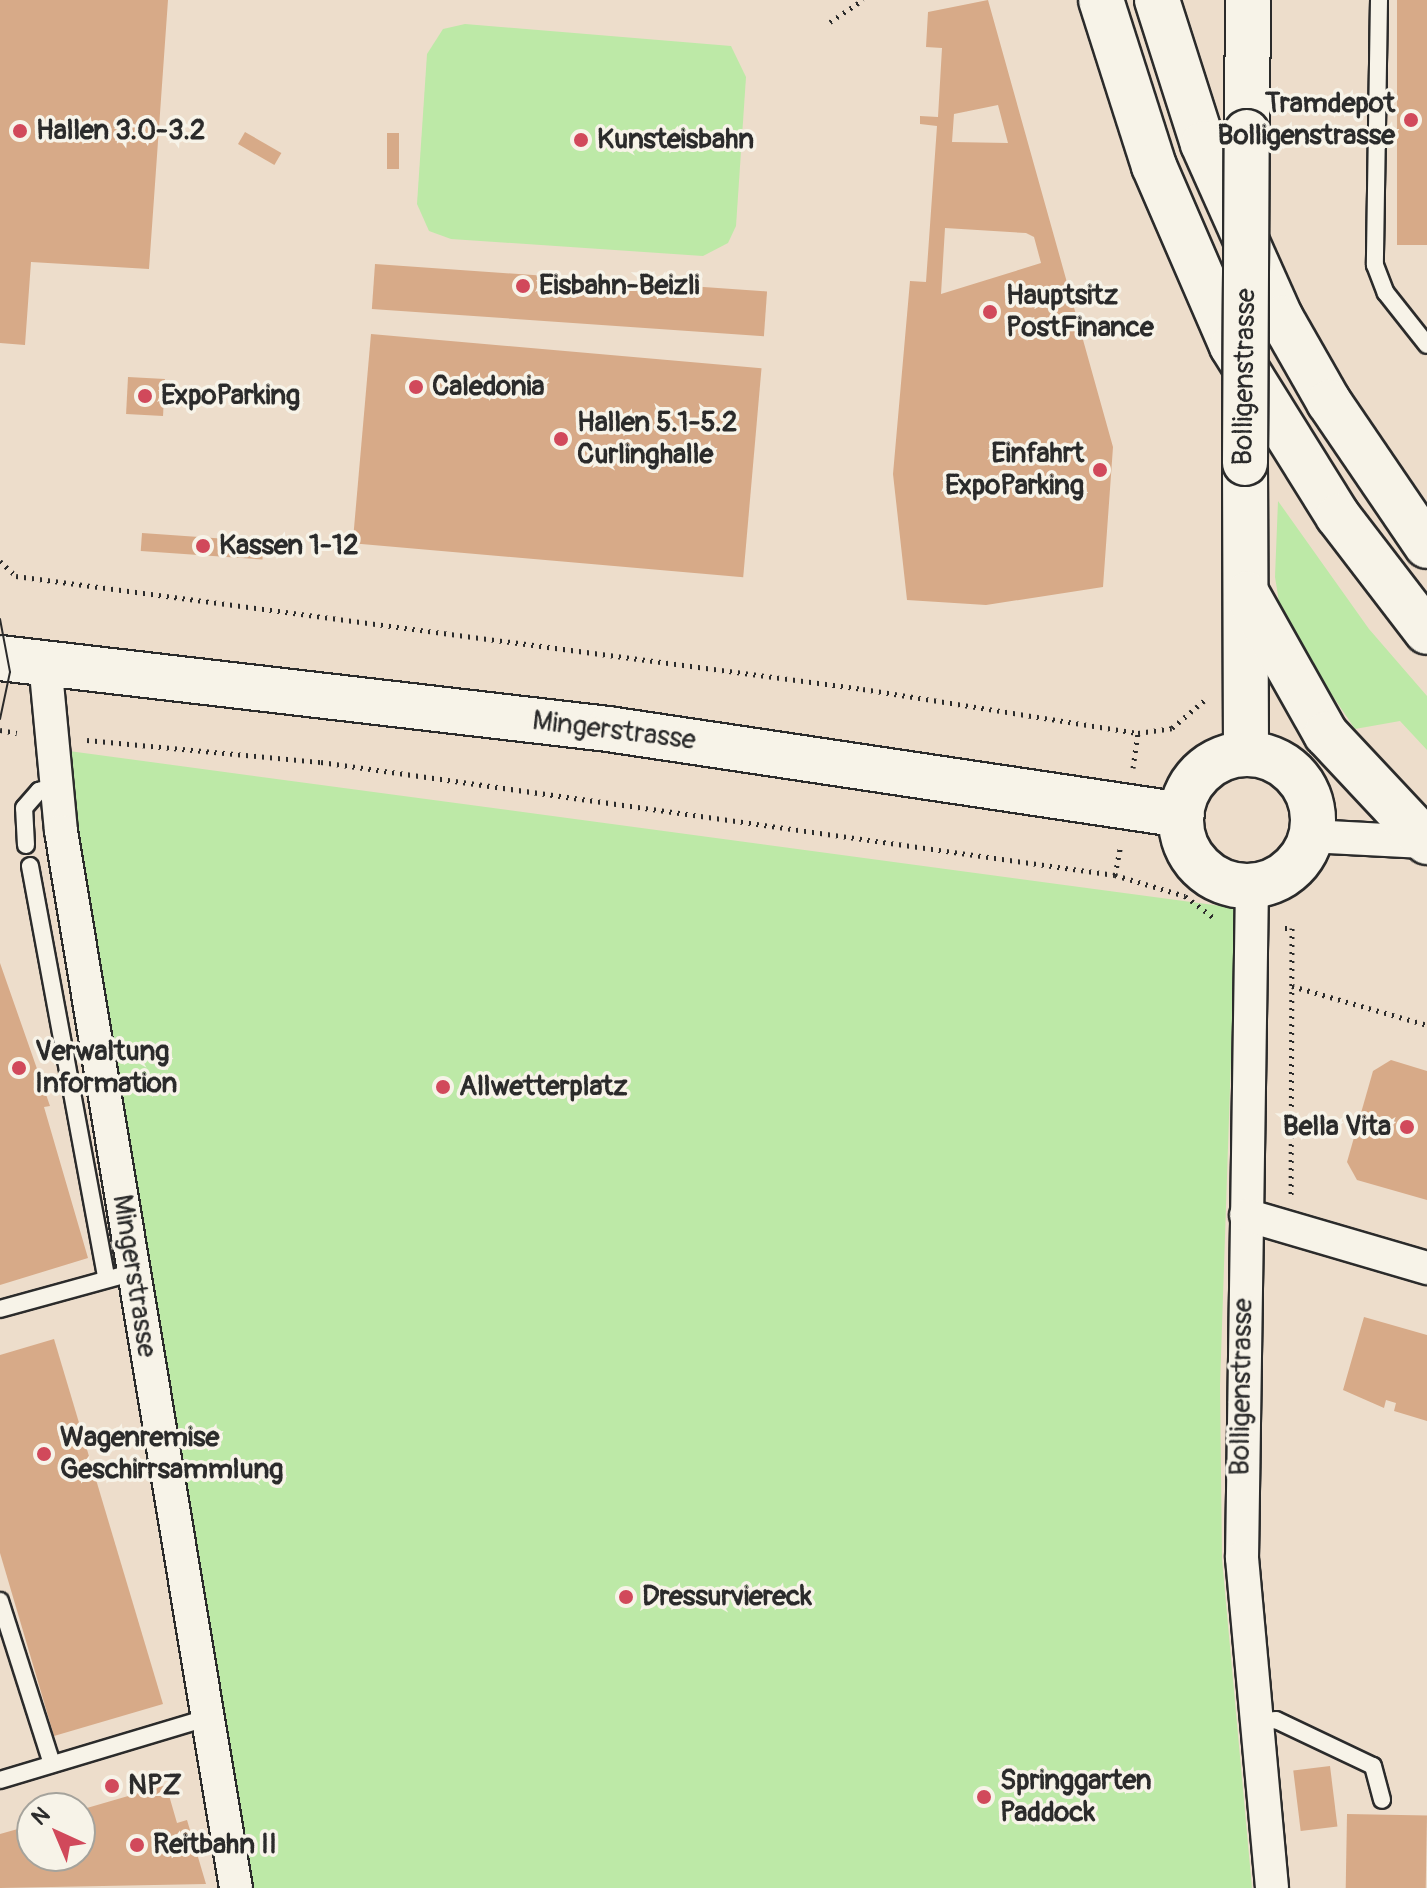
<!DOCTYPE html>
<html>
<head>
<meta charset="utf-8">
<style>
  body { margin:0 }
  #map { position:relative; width:1427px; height:1888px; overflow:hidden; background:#edddcb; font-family:Pangolin,sans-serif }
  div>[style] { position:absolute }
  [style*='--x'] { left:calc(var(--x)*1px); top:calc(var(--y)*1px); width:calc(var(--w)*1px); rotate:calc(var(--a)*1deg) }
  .green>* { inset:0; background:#bde9a7 }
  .building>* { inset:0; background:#d7aa88; transform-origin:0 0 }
  .path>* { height:5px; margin-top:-2.5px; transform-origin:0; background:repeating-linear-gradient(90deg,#2b2b2b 0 2px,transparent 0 8px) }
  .roads { filter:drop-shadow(2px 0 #2b2b2b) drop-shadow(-2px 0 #2b2b2b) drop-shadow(0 2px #2b2b2b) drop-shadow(0 -2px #2b2b2b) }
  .service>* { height:16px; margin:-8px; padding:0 8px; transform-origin:8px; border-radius:8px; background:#f7f3e8 }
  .minor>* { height:32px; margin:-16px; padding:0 16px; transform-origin:16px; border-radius:16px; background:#f7f3e8 }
  .secondary>* { height:44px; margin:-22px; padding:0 22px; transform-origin:22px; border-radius:22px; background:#f7f3e8 }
  .secondary>.ring { margin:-22px; padding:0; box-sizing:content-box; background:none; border:44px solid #f7f3e8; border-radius:50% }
  .motorway>* { height:44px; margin:-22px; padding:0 22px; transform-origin:22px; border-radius:22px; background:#f7f3e8 }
  .tram>* { height:2px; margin:-1px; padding:0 1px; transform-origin:1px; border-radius:1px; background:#2b2b2b }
  .bridges { filter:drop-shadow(2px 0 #2b2b2b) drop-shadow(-2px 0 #2b2b2b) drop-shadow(0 2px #2b2b2b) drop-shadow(0 -2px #2b2b2b) }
  .secondary-bridge>* { height:44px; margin:-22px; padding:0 22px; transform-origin:22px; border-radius:22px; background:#f7f3e8 }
  .dots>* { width:22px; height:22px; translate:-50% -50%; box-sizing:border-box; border:4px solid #f7f3e8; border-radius:50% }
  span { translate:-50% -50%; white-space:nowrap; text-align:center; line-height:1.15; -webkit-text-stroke:7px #f7f3e8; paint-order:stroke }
  .poi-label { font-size:28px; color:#2b2b2b; font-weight:700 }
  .right { translate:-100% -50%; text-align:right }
  .left { translate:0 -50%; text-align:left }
  .street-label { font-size:28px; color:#2b2b2b }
  .north { position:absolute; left:16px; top:1792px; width:80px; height:80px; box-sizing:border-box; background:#f7f3e8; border:2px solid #a5a39c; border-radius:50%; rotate:316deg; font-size:22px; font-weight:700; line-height:32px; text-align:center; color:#2b2b2b }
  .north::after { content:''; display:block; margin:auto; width:28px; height:36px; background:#d1495b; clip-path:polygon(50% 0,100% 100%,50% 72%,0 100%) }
</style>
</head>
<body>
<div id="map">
  <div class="green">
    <i style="clip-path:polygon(465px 24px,731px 46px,746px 77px,736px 226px,728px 243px,703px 256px,451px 239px,429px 231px,417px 204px,427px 54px,443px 29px)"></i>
    <i style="clip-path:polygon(1278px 501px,1369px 629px,1427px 696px,1427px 750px,1400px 721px,1355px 729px,1282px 621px,1275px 577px)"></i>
    <i style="clip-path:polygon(54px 749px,1236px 908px,1220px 1386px,1222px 1559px,1252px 1888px,239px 1888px)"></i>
  </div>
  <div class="building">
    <i style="clip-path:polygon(0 0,168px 0,149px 269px,31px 262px,25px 345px,0 343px)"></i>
    <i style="clip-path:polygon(evenodd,988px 0,1113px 447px,1103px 587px,986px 605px,907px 600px,893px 474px,910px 281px,926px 282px,937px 126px,920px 124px,920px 116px,938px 117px,942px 48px,926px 47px,928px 12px,988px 0,998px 105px,1008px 143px,952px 142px,954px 114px,998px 105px,988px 0,945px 228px,1026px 233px,1034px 237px,1041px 263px,941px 294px,945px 228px)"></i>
    <i style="left:1397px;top:0;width:30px;height:245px"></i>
    <i style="left:245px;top:132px;width:42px;height:14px;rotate:30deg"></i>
    <i style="left:387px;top:133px;width:12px;height:36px"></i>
    <i style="left:375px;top:264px;width:393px;height:45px;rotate:4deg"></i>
    <i style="left:371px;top:334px;width:392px;height:210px;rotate:5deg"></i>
    <i style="left:128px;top:377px;width:37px;height:37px;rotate:3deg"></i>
    <i style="left:142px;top:533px;width:122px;height:18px;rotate:4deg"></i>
    <i style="clip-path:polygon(0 963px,50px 1106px,44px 1107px,88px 1258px,0 1285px)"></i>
    <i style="clip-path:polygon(1391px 1060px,1427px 1071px,1427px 1200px,1357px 1180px,1347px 1162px,1373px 1071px)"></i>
    <i style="clip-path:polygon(1364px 1317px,1427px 1335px,1427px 1421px,1394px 1411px,1396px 1403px,1386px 1400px,1384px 1408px,1343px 1390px)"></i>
    <i style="clip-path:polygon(54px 1339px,163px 1704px,54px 1736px,0 1553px,0 1355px)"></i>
    <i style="left:1330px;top:1766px;width:61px;height:37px;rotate:83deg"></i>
    <i style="clip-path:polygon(166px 1785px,177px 1823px,187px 1820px,206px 1884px,0 1888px,0 1834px,32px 1825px,32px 1856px,80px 1856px,80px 1810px)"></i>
    <i style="left:1347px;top:1814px;width:80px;height:74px;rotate:1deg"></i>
  </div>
  <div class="path">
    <i style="--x:830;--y:22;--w:40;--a:-34"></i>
    <i style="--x:0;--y:561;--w:22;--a:43"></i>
    <i style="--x:16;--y:576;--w:855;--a:7.6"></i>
    <i style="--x:863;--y:689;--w:278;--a:9.1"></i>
    <i style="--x:1138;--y:733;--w:34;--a:-8"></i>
    <i style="--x:1172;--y:728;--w:45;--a:-40.5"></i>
    <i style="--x:0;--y:730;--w:17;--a:10"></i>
    <i style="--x:87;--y:740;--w:235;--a:5.4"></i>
    <i style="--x:321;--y:762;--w:802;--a:8.1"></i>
    <i style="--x:1115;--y:875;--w:73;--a:16.7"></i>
    <i style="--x:1185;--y:896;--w:39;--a:37"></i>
    <i style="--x:1133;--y:768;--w:35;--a:-82"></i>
    <i style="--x:1115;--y:875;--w:31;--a:-79"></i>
    <i style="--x:1285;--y:928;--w:7;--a:0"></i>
    <i style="--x:1292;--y:928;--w:267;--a:90.2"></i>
    <i style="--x:1292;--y:986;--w:141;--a:16.1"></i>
  </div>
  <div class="roads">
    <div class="service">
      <i style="--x:1379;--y:0;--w:265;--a:90.9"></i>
      <i style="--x:1375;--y:265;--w:30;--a:69"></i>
      <i style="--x:1386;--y:293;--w:66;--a:51.7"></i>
      <i style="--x:26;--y:845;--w:37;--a:-93"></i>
      <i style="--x:24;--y:808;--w:23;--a:-49"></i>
      <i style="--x:39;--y:791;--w:17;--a:-17"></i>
      <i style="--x:30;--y:866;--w:418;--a:79.5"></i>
      <i style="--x:0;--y:1309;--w:139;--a:-15.4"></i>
      <i style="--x:0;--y:1601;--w:171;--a:72.3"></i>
      <i style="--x:1253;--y:1721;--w:23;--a:-2"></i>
      <i style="--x:1276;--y:1720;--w:107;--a:25.4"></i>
      <i style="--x:1373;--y:1766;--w:35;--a:75"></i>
      <i style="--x:0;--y:1780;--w:216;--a:-16.7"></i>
    </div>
    <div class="minor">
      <i style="--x:45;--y:662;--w:170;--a:84.6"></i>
      <i style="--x:61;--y:831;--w:1071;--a:80.6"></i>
      <i style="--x:1311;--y:836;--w:116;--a:3"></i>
      <i style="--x:1252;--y:885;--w:673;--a:90.85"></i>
      <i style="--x:1242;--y:1558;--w:331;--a:84.8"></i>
      <i style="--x:1246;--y:1215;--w:189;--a:16.3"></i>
    </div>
    <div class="secondary">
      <i style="--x:1247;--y:132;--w:132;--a:-89.6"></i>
      <i style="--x:1245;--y:463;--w:291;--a:89.8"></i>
      <i style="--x:1247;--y:594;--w:161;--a:60.6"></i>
      <i style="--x:1326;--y:734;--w:148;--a:46.9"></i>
      <i style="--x:0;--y:658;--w:612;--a:6.66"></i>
      <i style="--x:608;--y:729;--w:580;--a:8.52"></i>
      <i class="ring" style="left:1181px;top:754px;width:88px;height:88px"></i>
    </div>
    <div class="motorway">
      <i style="--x:1101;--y:0;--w:174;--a:72.3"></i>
      <i style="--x:1154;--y:166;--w:196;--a:66.6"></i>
      <i style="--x:1232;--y:346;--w:200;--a:58.1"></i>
      <i style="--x:1338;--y:516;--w:146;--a:52.5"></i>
      <i style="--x:1157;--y:0;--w:151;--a:72.3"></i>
      <i style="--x:1203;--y:144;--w:191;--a:65.9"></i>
      <i style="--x:1281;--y:318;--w:97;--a:60.3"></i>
      <i style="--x:1329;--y:402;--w:174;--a:55.8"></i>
    </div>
  </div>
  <div class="tram">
    <i style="--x:0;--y:619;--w:54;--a:79.3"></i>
    <i style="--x:10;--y:672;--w:48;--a:102"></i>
  </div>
  <div class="bridges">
    <div class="secondary-bridge">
      <i style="--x:1245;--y:463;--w:331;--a:-89.7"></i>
    </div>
  </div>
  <div class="dots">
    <i style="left:1411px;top:120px;background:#d1495b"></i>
    <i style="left:20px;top:131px;background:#d1495b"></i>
    <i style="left:581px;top:140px;background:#d1495b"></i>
    <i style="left:523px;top:286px;background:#d1495b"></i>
    <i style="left:990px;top:312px;background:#d1495b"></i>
    <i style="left:416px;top:387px;background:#d1495b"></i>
    <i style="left:145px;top:396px;background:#d1495b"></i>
    <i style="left:561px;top:439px;background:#d1495b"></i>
    <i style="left:1100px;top:470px;background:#d1495b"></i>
    <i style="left:203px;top:546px;background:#d1495b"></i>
    <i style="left:19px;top:1068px;background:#d1495b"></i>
    <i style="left:443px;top:1087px;background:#d1495b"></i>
    <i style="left:1407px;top:1127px;background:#d1495b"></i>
    <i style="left:44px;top:1454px;background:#d1495b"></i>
    <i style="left:626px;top:1597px;background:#d1495b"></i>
    <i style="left:112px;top:1786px;background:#d1495b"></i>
    <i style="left:984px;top:1797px;background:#d1495b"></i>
    <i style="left:137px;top:1845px;background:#d1495b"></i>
  </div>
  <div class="poi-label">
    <span class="right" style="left:1395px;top:120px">Tramdepot<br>Bolligenstrasse</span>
    <span class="left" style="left:36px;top:131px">Hallen 3.0-3.2</span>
    <span class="left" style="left:597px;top:140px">Kunsteisbahn</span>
    <span class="left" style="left:539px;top:286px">Eisbahn-Beizli</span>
    <span class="left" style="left:1006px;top:312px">Hauptsitz<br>PostFinance</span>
    <span class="left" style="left:432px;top:387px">Caledonia</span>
    <span class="left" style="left:161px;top:396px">ExpoParking</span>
    <span class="left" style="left:577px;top:439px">Hallen 5.1-5.2<br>Curlinghalle</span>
    <span class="right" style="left:1084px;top:470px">Einfahrt<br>ExpoParking</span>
    <span class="left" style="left:219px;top:546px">Kassen 1-12</span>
    <span class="left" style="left:35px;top:1068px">Verwaltung<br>Information</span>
    <span class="left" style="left:459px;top:1087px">Allwetterplatz</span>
    <span class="right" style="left:1391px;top:1127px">Bella Vita</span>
    <span class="left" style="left:60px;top:1454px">Wagenremise<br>Geschirrsammlung</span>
    <span class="left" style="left:642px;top:1597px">Dressurviereck</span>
    <span class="left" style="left:1000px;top:1797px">Springgarten<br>Paddock</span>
    <span class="left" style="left:128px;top:1786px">NPZ</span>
    <span class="left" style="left:153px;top:1845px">Reitbahn II</span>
  </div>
  <div class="street-label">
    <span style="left:1245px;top:377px;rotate:-89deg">Bolligenstrasse</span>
    <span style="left:614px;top:731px;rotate:7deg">Mingerstrasse</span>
    <span style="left:134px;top:1276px;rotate:81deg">Mingerstrasse</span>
    <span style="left:1242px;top:1387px;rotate:-89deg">Bolligenstrasse</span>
  </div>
  <div class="north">N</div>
</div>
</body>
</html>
